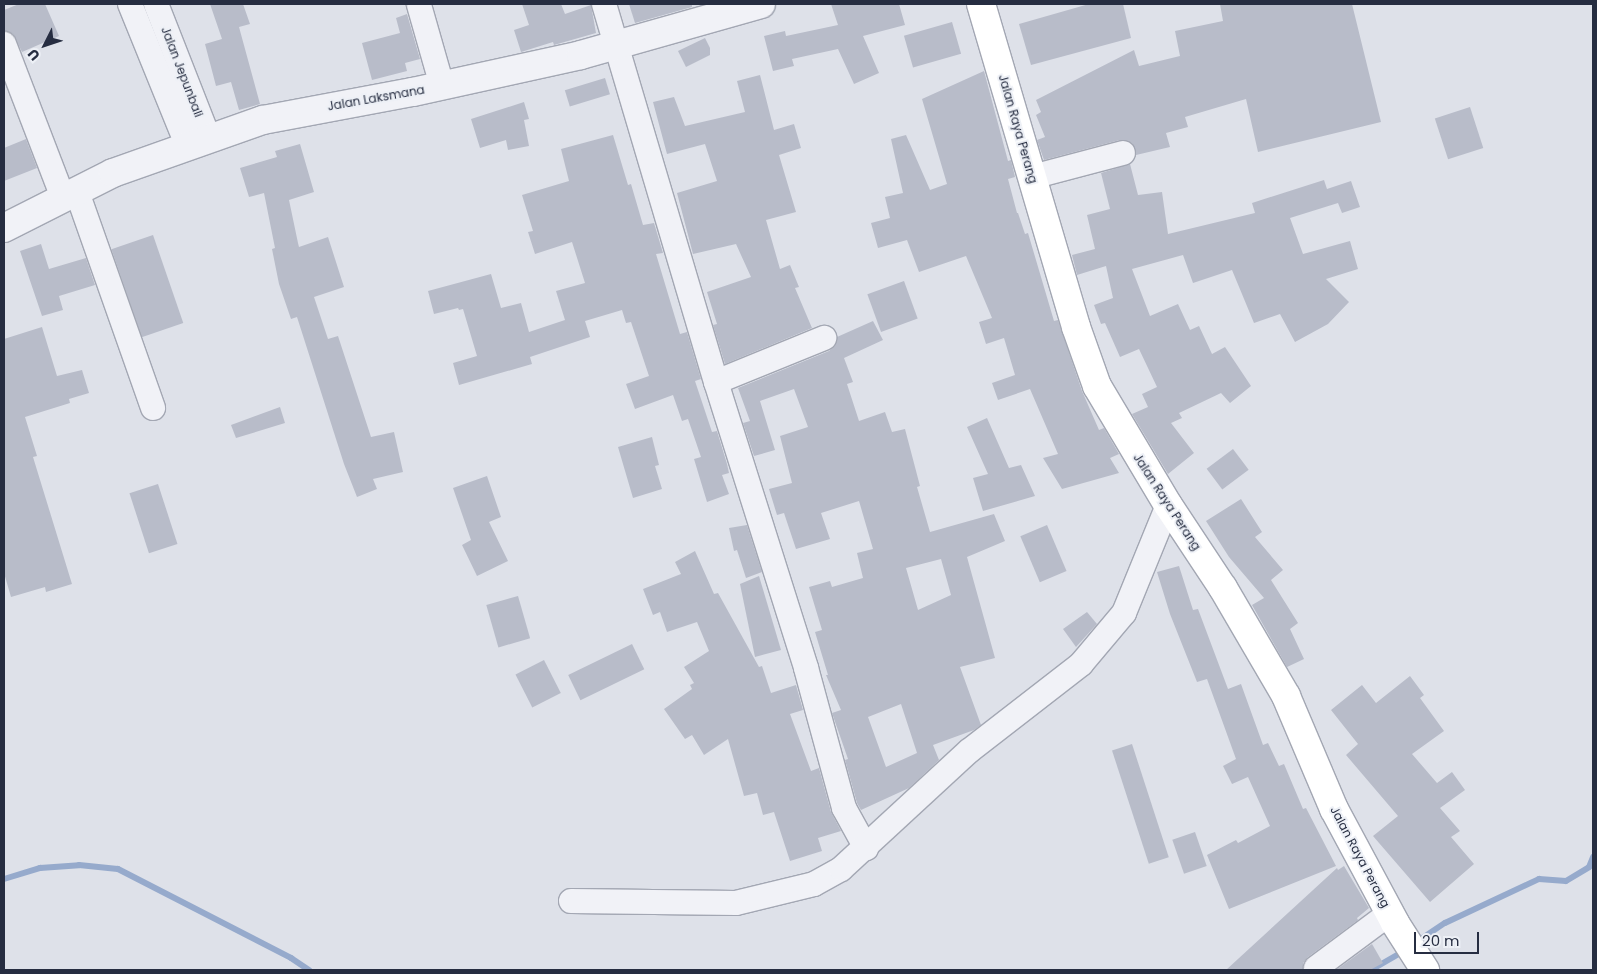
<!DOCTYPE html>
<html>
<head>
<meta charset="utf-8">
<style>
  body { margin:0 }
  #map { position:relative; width:1597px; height:974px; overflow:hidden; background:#dee1e9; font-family:Poppins,sans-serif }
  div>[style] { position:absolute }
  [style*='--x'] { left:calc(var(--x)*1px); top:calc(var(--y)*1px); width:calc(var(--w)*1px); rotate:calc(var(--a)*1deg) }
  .stream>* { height:6px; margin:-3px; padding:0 3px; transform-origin:3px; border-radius:3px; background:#96aacc }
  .building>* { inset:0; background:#b8bcc9; transform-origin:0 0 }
  .roads { filter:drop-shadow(1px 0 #a3a7b3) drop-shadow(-1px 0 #a3a7b3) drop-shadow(0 1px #a3a7b3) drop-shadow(0 -1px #a3a7b3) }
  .minor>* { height:24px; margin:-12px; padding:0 12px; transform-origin:12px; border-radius:12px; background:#f1f2f7 }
  .tertiary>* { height:28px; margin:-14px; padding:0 14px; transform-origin:14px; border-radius:14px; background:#f1f2f7 }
  .secondary>* { height:28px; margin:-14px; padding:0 14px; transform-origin:14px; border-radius:14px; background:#fff }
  span { translate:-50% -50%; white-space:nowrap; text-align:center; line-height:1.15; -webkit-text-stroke:4px #edf0f6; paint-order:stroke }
  .street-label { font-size:12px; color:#262d41 }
  .frame { position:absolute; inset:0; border:5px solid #262d41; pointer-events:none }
  .north { position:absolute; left:20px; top:20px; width:50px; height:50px; -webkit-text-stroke:4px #edf0f6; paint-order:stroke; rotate:229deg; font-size:14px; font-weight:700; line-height:20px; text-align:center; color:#262d41 }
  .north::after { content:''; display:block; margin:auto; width:18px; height:22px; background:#262d41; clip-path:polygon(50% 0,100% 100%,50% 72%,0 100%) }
  .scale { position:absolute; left:1414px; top:932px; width:65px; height:22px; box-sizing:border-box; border:2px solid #262d41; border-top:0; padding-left:6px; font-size:15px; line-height:18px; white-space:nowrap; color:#262d41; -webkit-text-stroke:4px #edf0f6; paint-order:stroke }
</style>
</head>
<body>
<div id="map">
  <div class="stream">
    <i style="--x:4;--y:879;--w:38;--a:-17"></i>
    <i style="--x:40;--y:868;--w:39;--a:-4"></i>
    <i style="--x:79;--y:865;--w:39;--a:6"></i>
    <i style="--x:118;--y:869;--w:195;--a:27.2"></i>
    <i style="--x:291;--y:958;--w:22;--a:34"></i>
    <i style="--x:1415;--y:943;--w:36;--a:-34"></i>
    <i style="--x:1445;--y:923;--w:104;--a:-25.1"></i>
    <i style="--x:1539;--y:879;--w:27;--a:4"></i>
    <i style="--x:1566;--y:881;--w:27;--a:-31"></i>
    <i style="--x:1589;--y:867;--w:11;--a:-68"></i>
    <i style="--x:1371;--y:970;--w:39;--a:-30"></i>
  </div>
  <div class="building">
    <i style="clip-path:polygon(19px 4px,45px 4px,59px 36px,22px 52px,13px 34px,4px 31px,4px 10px)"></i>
    <i style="clip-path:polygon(210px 4px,243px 4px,250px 24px,239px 27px,260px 104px,239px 110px,231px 82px,216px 86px,205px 44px,222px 39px)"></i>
    <i style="clip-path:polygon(522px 4px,561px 4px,565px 14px,591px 5px,596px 33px,554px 45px,553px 42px,521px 52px,514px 30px,529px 25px)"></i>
    <i style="clip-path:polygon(629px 4px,692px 4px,692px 7px,635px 23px)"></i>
    <i style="clip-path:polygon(831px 4px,899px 4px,905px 25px,863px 36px,879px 73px,854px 84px,838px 49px,792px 59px,794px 66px,773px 71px,764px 36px,785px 31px,786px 36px,838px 25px)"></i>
    <i style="clip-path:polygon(1089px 4px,1123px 4px,1131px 38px,1031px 65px,1019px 24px)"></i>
    <i style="clip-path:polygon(1220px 4px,1352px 4px,1381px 122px,1258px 152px,1246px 99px,1185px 117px,1188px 127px,1166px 133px,1170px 147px,1136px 155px,1132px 143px,1120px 140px,1044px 160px,1037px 140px,1045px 137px,1036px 115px,1041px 112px,1036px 100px,1134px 50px,1139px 66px,1180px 56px,1175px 31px,1223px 21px)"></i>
    <i style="clip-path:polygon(407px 14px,420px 59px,405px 63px,407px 71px,372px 80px,362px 43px,400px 33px,396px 18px)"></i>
    <i style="left:952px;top:22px;width:33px;height:50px;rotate:74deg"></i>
    <i style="clip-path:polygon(705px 38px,710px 48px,710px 55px,686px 67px,678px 51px)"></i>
    <i style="clip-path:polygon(984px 71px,1008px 161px,1011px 160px,1015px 177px,1008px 179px,1017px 213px,1018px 213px,1025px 234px,1028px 233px,1054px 321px,1058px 320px,1082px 391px,1099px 430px,1104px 428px,1119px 454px,1110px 458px,1119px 473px,1062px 489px,1043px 458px,1058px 454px,1030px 389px,998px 400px,992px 383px,1015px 375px,1004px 338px,986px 344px,979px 322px,992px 318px,966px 256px,919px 272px,907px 240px,878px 248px,871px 223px,890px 218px,885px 197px,903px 193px,891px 139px,906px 135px,930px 190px,947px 184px,922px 99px)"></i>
    <i style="clip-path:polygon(760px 75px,774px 130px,794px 124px,801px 148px,779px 155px,796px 212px,766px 220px,780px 269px,790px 265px,799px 287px,795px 288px,812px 328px,725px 364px,713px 325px,717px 324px,707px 292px,751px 277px,736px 244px,693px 254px,677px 193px,717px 181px,705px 144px,667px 154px,653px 102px,674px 97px,685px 126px,745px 112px,737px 81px)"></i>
    <i style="left:605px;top:78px;width:17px;height:42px;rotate:73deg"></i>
    <i style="clip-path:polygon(524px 102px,529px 119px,524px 120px,529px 146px,508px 150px,506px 140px,480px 148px,471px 119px)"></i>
    <i style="left:1470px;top:107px;width:43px;height:37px;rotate:72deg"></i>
    <i style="clip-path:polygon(613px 135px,628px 185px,631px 184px,643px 225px,654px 223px,663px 253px,656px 254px,680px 334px,687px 332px,701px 379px,695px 381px,712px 432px,717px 431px,727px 464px,729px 473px,722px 475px,729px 494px,707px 502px,694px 459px,701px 457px,688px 419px,682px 421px,673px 395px,635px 409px,626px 384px,649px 376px,631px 322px,626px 323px,622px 310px,585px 321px,590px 337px,530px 357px,532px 364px,459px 385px,453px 363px,477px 356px,463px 309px,459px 310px,458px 308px,434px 314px,428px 291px,491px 274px,501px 308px,521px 303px,529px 332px,565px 320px,556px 291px,585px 283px,572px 242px,535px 254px,528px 232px,533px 231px,522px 195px,569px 181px,561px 149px)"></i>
    <i style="clip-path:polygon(26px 139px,37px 168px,4px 181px,4px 148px)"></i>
    <i style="clip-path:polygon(300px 144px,314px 192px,289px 200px,298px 243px,299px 247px,328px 237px,344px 287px,314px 297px,328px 339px,338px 336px,371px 437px,394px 432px,403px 472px,373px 479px,377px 489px,357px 497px,344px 464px,297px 317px,291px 319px,279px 284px,272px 249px,275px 248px,264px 193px,249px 197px,240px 168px,277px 157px,275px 151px)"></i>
    <i style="clip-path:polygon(1130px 164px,1138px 195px,1162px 192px,1168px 234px,1255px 213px,1252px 203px,1324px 180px,1327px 189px,1351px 181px,1360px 207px,1342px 213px,1338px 203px,1290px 218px,1303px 254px,1350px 241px,1358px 269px,1326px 279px,1349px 302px,1328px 324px,1295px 342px,1280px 314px,1254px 323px,1232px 270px,1193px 283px,1183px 255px,1132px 269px,1150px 316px,1178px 304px,1190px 330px,1199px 326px,1212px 354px,1225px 347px,1251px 386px,1230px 403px,1221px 393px,1179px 413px,1182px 418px,1171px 423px,1194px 453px,1168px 474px,1132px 414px,1148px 407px,1142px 394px,1157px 387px,1139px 349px,1120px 357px,1105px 323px,1101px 324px,1094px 305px,1113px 298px,1106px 266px,1077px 275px,1072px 255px,1095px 249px,1087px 215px,1110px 209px,1101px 173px)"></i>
    <i style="left:153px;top:235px;width:93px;height:44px;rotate:71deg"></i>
    <i style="clip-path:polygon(41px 244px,49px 269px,86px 258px,95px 285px,59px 296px,63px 310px,42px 316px,20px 251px)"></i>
    <i style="left:904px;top:281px;width:40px;height:39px;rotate:70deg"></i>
    <i style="clip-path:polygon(evenodd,873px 321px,883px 340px,844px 358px,853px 382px,847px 384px,859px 421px,885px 412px,892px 432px,905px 429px,920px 486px,917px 487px,930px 532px,994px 514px,1005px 541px,967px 557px,995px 658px,960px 667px,981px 725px,974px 730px,933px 745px,939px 760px,909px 788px,861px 810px,857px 803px,845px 760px,848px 759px,832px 713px,841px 710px,826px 675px,828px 675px,815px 632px,822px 630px,809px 587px,830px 581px,832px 587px,863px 578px,857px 553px,873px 549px,859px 501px,821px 513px,830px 539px,796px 549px,784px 513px,777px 515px,769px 489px,792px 483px,780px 436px,808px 427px,794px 389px,760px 401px,775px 450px,754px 456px,743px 423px,750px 421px,738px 388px,829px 351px,835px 346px,837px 337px,873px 321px,941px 559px,951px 595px,918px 610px,906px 568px,941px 559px,873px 321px,901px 704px,917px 753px,886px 767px,868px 717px,901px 704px)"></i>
    <i style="clip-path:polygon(42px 327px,57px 376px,82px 370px,89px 393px,69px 399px,70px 403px,25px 417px,37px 456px,33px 457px,72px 584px,46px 592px,45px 587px,11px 597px,4px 573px,4px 339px)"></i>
    <i style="clip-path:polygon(280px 407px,285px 423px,236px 438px,231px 425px)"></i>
    <i style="clip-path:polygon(987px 418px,1009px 468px,1021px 465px,1035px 496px,983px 511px,973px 478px,988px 474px,967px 427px)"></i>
    <i style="clip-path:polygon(652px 437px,659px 465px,655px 466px,662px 489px,633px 498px,618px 447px)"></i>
    <i style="left:1233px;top:449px;width:26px;height:33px;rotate:53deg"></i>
    <i style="clip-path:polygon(487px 476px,501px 517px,489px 522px,508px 561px,477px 576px,462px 545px,471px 540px,453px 488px)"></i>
    <i style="left:158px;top:484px;width:63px;height:30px;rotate:72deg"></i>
    <i style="clip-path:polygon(1241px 499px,1262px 532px,1255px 537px,1283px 570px,1271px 580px,1298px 623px,1290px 629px,1304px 659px,1287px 667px,1252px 605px,1264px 598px,1229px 557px,1206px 521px)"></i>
    <i style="clip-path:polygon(747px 525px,762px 572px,746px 578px,737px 550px,734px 551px,729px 528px)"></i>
    <i style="left:1047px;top:525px;width:50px;height:29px;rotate:67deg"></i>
    <i style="clip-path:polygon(695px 551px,714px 594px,718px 593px,759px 667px,762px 666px,771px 693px,796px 685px,803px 710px,790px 714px,811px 771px,819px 768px,831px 812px,841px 831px,818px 838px,822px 851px,790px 861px,774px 812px,763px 815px,757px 793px,744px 796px,728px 739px,704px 755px,692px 735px,685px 739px,664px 709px,692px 689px,690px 685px,694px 683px,684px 667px,709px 651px,697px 622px,667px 632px,660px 612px,653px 615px,643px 589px,681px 574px,675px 562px)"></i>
    <i style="clip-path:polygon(1179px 566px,1193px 610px,1198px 609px,1228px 689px,1241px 684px,1263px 745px,1268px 743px,1279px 766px,1284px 764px,1303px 809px,1306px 808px,1336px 866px,1229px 909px,1207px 855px,1236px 840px,1238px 843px,1270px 826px,1248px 777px,1232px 784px,1223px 766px,1236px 759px,1207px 679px,1197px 682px,1170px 614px,1157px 572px)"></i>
    <i style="clip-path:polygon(759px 576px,781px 650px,755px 657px,740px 584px)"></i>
    <i style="left:518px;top:596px;width:44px;height:33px;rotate:74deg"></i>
    <i style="clip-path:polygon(1087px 612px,1097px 624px,1076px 647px,1063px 629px)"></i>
    <i style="left:632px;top:644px;width:28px;height:71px;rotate:64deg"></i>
    <i style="left:544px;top:660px;width:37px;height:32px;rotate:63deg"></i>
    <i style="clip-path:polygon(1410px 676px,1424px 695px,1420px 698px,1444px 731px,1412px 754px,1437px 783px,1452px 772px,1465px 790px,1440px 808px,1460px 831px,1451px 837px,1474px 864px,1430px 902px,1373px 836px,1398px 816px,1346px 755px,1358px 744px,1331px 710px,1362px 685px,1376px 703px)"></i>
    <i style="left:1132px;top:744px;width:119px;height:21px;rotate:72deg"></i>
    <i style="left:1195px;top:832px;width:36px;height:24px;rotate:71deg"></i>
    <i style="clip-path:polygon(1344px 866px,1369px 908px,1357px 918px,1358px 920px,1308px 957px,1303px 963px,1303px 970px,1226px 970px,1337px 868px,1338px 870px)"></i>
    <i style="clip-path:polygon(1372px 944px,1383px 963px,1370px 970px,1336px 970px)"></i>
  </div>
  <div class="roads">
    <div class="minor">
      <i style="--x:130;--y:4;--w:154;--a:67.9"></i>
      <i style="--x:156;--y:4;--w:145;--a:68.6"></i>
      <i style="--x:604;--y:4;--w:394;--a:73.5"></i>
      <i style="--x:716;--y:382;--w:300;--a:72.5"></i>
      <i style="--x:806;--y:668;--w:145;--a:74.8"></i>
      <i style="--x:844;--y:808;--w:46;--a:61.2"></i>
      <i style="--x:419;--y:5;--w:84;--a:74.1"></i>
      <i style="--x:4;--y:44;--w:165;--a:69"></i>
      <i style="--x:1032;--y:177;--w:94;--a:-14.8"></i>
      <i style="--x:77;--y:192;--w:229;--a:70.6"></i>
      <i style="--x:716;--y:382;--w:117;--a:-22.2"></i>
      <i style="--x:571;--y:901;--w:165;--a:0.7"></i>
      <i style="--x:736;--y:903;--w:80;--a:-13.7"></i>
      <i style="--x:814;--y:884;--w:31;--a:-29"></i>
      <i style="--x:841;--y:869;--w:174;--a:-42.7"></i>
      <i style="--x:969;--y:751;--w:142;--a:-37.8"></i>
      <i style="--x:1081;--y:664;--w:67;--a:-49.9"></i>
      <i style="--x:1124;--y:613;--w:117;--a:-67.8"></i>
      <i style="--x:1316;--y:968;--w:92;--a:-36.6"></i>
    </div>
    <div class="tertiary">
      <i style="--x:4;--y:228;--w:122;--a:-26.8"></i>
      <i style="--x:113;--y:173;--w:159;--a:-19.5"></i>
      <i style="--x:263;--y:120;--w:153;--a:-10.6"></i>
      <i style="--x:413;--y:92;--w:172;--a:-12.4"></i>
      <i style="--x:581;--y:55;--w:187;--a:-15.8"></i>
    </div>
    <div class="secondary">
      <i style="--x:981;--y:4;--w:337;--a:73.6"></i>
      <i style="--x:1076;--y:327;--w:63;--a:70.4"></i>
      <i style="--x:1097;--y:386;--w:139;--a:59.2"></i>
      <i style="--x:1168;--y:505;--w:100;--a:56.5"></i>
      <i style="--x:1223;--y:588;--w:125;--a:59.7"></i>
      <i style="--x:1286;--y:696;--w:123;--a:67"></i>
      <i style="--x:1334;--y:809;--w:129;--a:61.8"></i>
      <i style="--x:1395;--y:923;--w:56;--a:57.4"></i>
    </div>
  </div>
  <div class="street-label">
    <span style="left:182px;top:72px;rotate:69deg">Jalan Jepunbali</span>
    <span style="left:376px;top:98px;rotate:-10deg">Jalan Laksmana</span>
    <span style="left:1018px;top:129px;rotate:74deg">Jalan Raya Perang</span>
    <span style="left:1167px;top:502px;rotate:57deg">Jalan Raya Perang</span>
    <span style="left:1360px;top:857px;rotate:62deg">Jalan Raya Perang</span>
  </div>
  <div class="frame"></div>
  <div class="north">U</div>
  <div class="scale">20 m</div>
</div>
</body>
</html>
